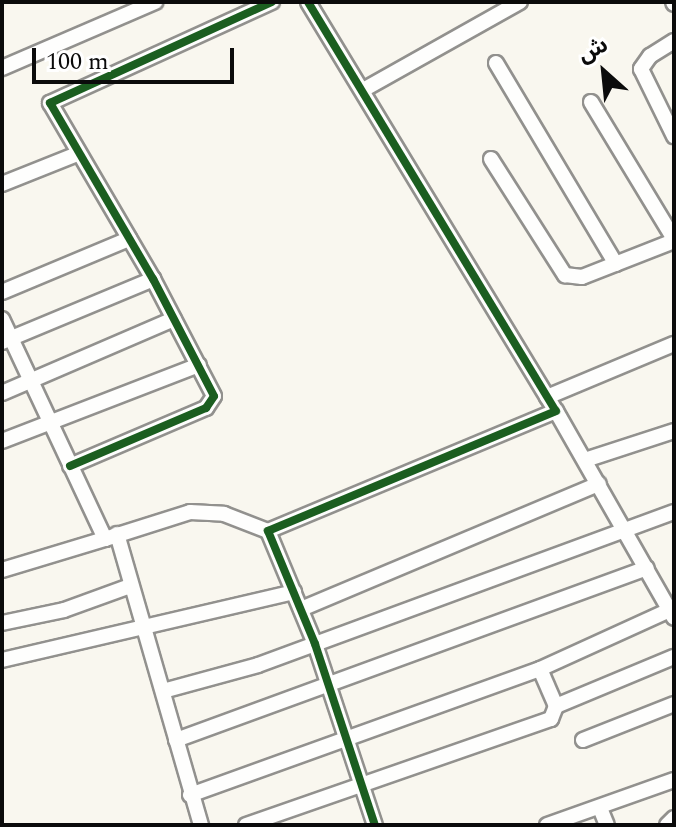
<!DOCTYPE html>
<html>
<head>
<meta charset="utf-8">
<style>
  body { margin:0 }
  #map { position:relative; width:676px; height:827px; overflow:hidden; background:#f9f7ef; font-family:Spectral,"Noto Sans Arabic",serif }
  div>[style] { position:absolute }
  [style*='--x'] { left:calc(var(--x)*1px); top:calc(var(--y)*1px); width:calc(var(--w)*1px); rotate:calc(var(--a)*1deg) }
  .roads { filter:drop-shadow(2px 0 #92918e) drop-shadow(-2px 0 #92918e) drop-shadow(0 2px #92918e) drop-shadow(0 -2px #92918e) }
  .minor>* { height:14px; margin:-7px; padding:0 7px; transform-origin:7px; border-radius:7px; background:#fefefd }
  .cycleway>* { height:8px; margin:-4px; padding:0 4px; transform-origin:4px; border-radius:4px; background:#1b5e20 }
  span { translate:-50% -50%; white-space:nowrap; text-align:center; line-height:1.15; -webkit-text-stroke:8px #fff; paint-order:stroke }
  .frame { position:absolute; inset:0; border:4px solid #0b0b0b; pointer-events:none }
  .north { position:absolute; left:564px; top:32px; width:80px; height:80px; -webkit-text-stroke:6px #fff; paint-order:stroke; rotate:333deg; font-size:22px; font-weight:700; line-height:32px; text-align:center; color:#0b0b0b }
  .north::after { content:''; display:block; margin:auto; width:28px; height:36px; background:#0b0b0b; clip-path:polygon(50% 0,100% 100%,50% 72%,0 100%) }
  .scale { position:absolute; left:32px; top:48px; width:202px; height:36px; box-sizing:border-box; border:4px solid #0b0b0b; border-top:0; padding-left:10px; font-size:24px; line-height:28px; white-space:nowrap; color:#0b0b0b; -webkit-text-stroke:6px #fff; paint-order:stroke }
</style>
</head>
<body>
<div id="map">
  <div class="roads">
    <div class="minor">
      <i style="--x:308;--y:2;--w:478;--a:58.8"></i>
      <i style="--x:556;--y:411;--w:312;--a:157.4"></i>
      <i style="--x:268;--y:531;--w:122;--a:67.4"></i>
      <i style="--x:315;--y:644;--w:191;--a:71.7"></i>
      <i style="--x:673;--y:2;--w:2;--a:63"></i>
      <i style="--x:674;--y:41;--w:28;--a:148"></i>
      <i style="--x:650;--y:56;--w:16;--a:125"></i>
      <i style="--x:641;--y:69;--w:75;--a:63.8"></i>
      <i style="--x:496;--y:63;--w:234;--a:59.2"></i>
      <i style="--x:2;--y:68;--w:167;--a:-23.3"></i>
      <i style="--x:363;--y:90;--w:180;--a:-29.3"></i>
      <i style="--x:591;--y:102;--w:160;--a:58.8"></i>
      <i style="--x:491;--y:159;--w:138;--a:57.5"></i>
      <i style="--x:565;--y:275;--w:17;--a:7"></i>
      <i style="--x:582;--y:277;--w:99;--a:-21.4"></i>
      <i style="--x:2;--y:184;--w:81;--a:-21.8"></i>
      <i style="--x:2;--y:292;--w:138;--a:-22.7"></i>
      <i style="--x:2;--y:319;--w:243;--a:64.9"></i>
      <i style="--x:105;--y:539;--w:89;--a:-17.6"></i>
      <i style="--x:190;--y:512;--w:34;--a:3"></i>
      <i style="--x:224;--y:514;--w:47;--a:21.1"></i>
      <i style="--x:2;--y:342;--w:164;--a:-22.6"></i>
      <i style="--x:2;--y:393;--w:187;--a:-23.3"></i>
      <i style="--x:547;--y:397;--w:138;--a:-22.7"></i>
      <i style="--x:556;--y:411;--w:238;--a:60.3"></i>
      <i style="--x:2;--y:441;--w:211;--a:-21.1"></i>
      <i style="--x:585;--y:460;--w:94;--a:-18"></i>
      <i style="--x:70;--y:466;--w:148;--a:-23.1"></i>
      <i style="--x:206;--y:408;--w:14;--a:-56"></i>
      <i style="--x:214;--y:396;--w:132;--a:-117.5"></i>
      <i style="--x:153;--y:279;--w:204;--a:-120.3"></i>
      <i style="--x:50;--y:103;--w:244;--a:-24.5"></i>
      <i style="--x:117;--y:534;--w:303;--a:73.9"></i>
      <i style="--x:2;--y:570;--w:108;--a:-16.8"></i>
      <i style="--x:301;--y:609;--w:323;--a:-22.8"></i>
      <i style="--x:2;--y:623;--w:63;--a:-11.8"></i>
      <i style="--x:64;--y:610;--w:70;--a:-20"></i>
      <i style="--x:2;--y:660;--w:300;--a:-13.1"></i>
      <i style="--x:163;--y:691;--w:98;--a:-15.3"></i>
      <i style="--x:258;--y:665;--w:443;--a:-20.2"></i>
      <i style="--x:556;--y:706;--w:128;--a:-22.6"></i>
      <i style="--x:176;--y:740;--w:501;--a:-20.06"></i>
      <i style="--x:583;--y:740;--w:98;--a:-21.6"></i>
      <i style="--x:190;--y:795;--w:372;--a:-19.8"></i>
      <i style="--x:540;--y:669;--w:147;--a:-24.5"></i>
      <i style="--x:600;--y:808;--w:18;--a:68"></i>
      <i style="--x:246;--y:825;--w:323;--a:-19.2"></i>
      <i style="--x:551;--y:719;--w:14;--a:-69"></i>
      <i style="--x:556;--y:706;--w:40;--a:-113.4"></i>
      <i style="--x:547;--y:825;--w:135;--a:-19.5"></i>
      <i style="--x:667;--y:825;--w:10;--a:-45"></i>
    </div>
  </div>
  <div class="cycleway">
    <i style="--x:308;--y:2;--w:478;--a:58.8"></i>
    <i style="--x:556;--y:411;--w:312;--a:157.4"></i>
    <i style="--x:268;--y:531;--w:122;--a:67.4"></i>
    <i style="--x:315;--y:644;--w:191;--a:71.7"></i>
    <i style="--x:70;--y:466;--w:148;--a:-23.1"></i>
    <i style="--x:206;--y:408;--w:14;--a:-56"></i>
    <i style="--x:214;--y:396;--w:132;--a:-117.5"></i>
    <i style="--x:153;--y:279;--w:204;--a:-120.3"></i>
    <i style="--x:50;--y:103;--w:244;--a:-24.5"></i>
  </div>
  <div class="frame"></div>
  <div class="north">ش</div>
  <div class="scale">100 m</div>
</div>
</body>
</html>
